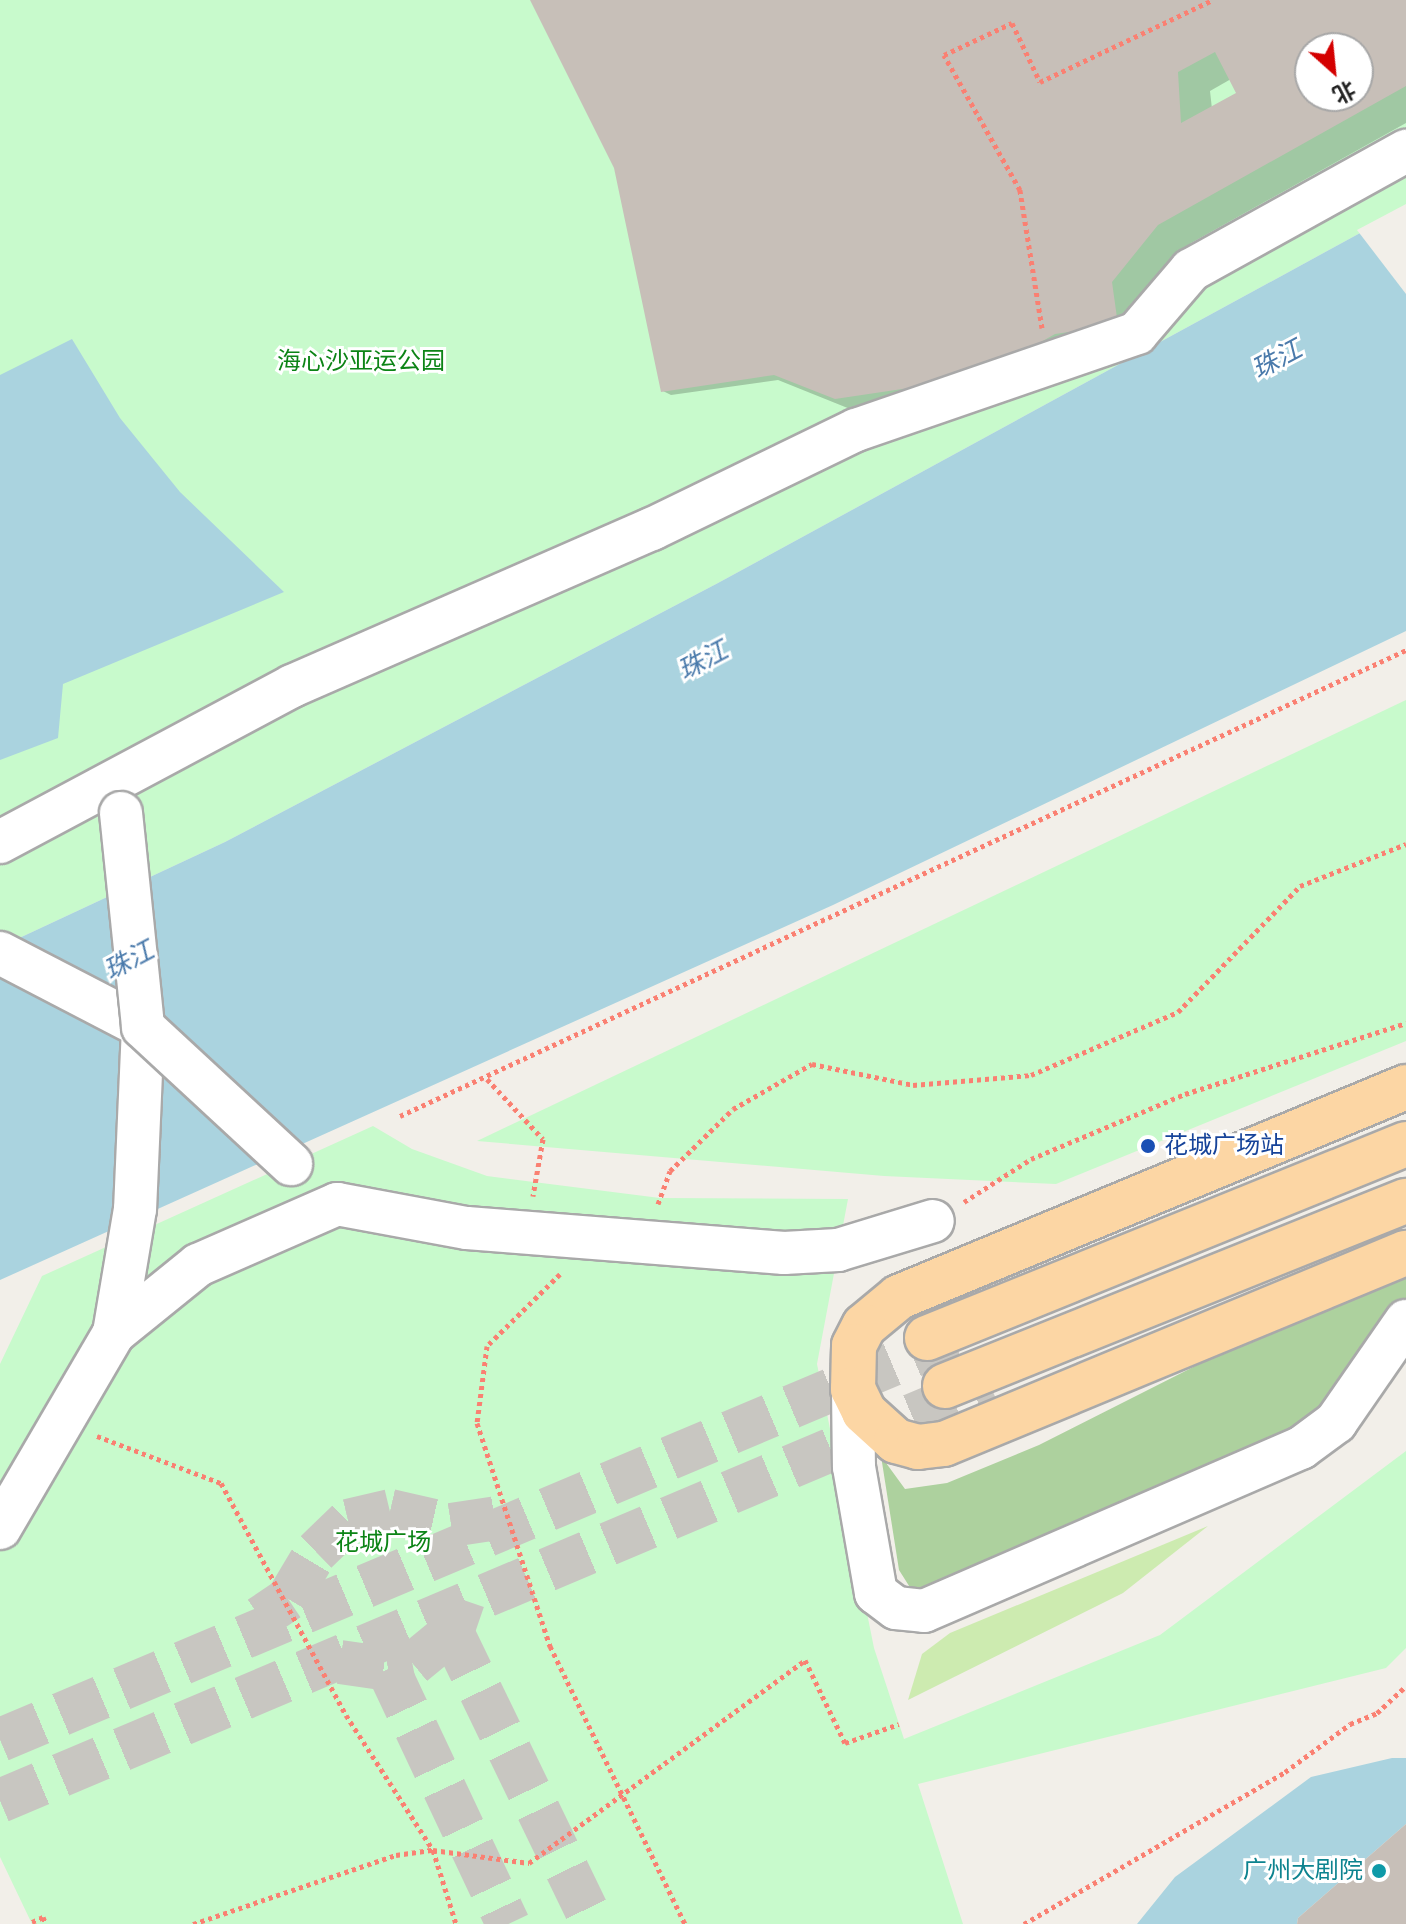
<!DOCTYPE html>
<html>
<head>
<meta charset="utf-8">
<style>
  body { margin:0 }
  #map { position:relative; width:1406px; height:1924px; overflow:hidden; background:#f2efe9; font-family:"Nunito Sans","Noto Sans SC",sans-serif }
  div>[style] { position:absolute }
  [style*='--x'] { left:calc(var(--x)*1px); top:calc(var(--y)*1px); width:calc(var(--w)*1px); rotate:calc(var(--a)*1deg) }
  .grass>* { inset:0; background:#cdebb0 }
  .forest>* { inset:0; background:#add19e }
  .park>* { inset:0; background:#c8facc }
  .water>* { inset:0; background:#aad3df }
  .pier>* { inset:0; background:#f2efe9 }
  .shadow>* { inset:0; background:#0003 }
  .building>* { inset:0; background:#c7bfb8 }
  .major-tunnel>* { height:44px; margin-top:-22px; transform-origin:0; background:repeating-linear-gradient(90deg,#c8c6c1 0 44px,transparent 0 66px) }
  .path>* { height:5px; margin-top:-2.5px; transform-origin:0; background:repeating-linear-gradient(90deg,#fa8072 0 4px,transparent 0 8px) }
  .roads { filter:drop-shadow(2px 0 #a9a9a9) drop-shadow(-2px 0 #a9a9a9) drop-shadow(0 2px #a9a9a9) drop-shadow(0 -2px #a9a9a9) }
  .minor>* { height:42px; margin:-21px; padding:0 21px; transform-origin:21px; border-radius:21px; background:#fff }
  .major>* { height:44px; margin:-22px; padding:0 22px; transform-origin:22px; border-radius:22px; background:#fcd6a4 }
  .bridges { filter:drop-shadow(2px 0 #a9a9a9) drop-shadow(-2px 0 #a9a9a9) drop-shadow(0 2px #a9a9a9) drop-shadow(0 -2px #a9a9a9) }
  .minor-bridge>* { height:42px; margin:-21px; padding:0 21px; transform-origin:21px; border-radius:21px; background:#fff }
  .dots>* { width:22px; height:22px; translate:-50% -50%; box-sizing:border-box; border:4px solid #fff; border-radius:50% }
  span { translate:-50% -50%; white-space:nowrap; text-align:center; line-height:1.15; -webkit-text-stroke:6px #fff; paint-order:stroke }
  .park-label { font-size:24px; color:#0c8416 }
  .transit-label { font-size:24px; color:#164399 }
  .left { translate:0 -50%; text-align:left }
  .culture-label { font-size:24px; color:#0d838f }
  .right { translate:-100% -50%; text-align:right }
  .water-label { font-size:26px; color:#4a7aab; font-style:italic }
  .north { position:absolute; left:1294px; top:32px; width:80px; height:80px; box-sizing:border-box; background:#fff; border:2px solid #a7a7a7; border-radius:50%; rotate:153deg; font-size:22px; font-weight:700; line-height:32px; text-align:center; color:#222 }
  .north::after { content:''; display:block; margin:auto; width:28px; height:36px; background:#d40000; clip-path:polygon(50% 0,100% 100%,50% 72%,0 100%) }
</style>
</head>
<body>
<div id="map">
  <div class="grass">
    <i style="clip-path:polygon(1208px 1526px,1123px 1593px,908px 1700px,922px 1654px,950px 1633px)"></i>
  </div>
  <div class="forest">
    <i style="clip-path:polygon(1406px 1275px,1406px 1298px,1301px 1433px,948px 1591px,911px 1589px,899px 1570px,881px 1456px,905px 1489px,947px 1483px,1039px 1445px,1223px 1352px)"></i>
  </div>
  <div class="park">
    <i style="clip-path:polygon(evenodd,0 0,1406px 0,1406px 208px,718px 583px,225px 842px,0 947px,0 0,1310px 48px,1358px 48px,1358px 96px,1310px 96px,1310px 48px)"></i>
    <i style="clip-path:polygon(1406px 700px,1406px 1041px,1056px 1184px,884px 1176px,477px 1141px)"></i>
    <i style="clip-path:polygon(373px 1126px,412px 1149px,487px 1176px,660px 1198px,848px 1199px,817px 1364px,874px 1648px,904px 1739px,1160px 1635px,1406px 1451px,1406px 1648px,1386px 1668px,918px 1784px,963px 1924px,32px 1924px,0 1857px,0 1364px,42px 1276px)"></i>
  </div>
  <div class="water">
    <i style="clip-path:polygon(1406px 208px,1406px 631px,833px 905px,0 1280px,0 947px,225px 842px,718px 583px)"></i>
    <i style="clip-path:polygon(72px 339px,120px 418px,180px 492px,284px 592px,63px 684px,58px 738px,0 760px,0 375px)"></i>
    <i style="clip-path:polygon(1392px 1758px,1406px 1758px,1406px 1824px,1298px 1918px,1297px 1924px,1137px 1924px,1175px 1877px,1311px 1777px)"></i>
  </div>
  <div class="pier">
    <i style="clip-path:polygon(1406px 204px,1406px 294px,1357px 230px)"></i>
  </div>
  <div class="shadow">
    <i style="clip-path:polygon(evenodd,532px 0,1406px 0,1406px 123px,1191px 243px,1125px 325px,870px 417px,778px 380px,671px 395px,663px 391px,616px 168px,532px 0,1310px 48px,1358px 48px,1358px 96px,1310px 96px,1310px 48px,532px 0,1231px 79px,1239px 94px,1212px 109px,1210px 91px,1231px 79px)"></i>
  </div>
  <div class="building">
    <i style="clip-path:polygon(evenodd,530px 0,1406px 0,1406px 86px,1158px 225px,1112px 282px,1118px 325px,1055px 334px,1011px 359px,929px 385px,835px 399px,774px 375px,661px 392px,614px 168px,530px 0,1310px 48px,1358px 48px,1358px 96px,1310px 96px,1310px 48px,530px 0,1215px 52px,1236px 93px,1181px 123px,1178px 72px,1215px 52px)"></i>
    <i style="clip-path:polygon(1406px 1824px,1406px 1924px,1297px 1924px,1298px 1918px)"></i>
  </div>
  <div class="major-tunnel">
    <i style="--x:260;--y:1618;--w:34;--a:-34"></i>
    <i style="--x:288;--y:1599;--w:55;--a:-59.2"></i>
    <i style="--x:316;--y:1552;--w:45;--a:-44.1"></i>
    <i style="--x:348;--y:1521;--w:43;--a:-13.4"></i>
    <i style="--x:390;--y:1511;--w:63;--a:12.9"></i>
    <i style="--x:451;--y:1525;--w:47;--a:-8.7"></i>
    <i style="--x:452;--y:1632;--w:324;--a:64.2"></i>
    <i style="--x:340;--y:1662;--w:49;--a:8.3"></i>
    <i style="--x:388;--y:1669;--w:25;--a:-11"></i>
    <i style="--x:413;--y:1664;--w:50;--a:-39.4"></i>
    <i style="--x:452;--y:1632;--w:34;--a:-71"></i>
    <i style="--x:388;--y:1669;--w:282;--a:64.8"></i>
    <i style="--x:0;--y:1740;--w:1051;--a:-22.83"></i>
    <i style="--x:0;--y:1801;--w:1074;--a:-22.91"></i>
  </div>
  <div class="path">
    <i style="--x:1042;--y:328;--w:140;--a:-99.1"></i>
    <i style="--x:1020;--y:190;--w:155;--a:-119.4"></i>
    <i style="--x:944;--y:55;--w:75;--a:-25.2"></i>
    <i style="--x:1012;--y:23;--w:65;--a:64.6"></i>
    <i style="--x:1040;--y:82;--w:191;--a:-25.4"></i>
    <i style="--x:487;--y:1079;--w:82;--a:47"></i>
    <i style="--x:543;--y:1139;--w:58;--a:100"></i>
    <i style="--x:400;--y:1116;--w:1109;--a:-24.85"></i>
    <i style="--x:964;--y:1202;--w:80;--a:-32.7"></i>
    <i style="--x:1031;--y:1159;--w:167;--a:-22.9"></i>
    <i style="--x:1185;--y:1094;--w:232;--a:-17.8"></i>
    <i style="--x:658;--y:1204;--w:35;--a:-70"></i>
    <i style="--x:670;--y:1171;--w:88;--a:-44.5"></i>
    <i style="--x:733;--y:1109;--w:91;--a:-29.7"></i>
    <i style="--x:812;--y:1064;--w:103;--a:11.7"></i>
    <i style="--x:913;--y:1085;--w:118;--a:-4.8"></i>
    <i style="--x:1031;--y:1075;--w:160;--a:-23.2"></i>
    <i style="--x:1178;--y:1012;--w:175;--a:-45.9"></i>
    <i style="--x:1300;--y:886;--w:114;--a:-21.6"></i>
    <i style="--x:560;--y:1274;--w:103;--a:135.4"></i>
    <i style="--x:487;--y:1346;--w:78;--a:97.4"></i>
    <i style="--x:477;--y:1423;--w:235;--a:71.9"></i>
    <i style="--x:550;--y:1646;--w:309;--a:64.1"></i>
    <i style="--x:97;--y:1436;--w:133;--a:20.8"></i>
    <i style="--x:221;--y:1483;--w:264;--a:61.7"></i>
    <i style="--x:346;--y:1715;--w:161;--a:57.2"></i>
    <i style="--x:433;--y:1850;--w:77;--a:72.7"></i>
    <i style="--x:32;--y:1922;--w:12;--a:-24"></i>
    <i style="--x:43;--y:1917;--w:8;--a:67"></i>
    <i style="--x:193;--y:1924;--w:214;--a:-18.8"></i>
    <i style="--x:396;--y:1855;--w:37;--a:-8"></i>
    <i style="--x:433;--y:1850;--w:97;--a:7.7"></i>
    <i style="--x:529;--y:1863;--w:343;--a:-36.3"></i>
    <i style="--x:805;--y:1660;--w:92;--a:64.3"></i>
    <i style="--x:845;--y:1743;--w:57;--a:-19.4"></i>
    <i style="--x:1024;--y:1924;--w:302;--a:-30.2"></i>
    <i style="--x:1285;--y:1772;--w:81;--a:-36.4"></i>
    <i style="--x:1350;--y:1724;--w:29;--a:-22"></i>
    <i style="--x:1377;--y:1713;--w:40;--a:-43"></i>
  </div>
  <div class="roads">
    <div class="minor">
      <i style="--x:0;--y:842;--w:331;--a:-28.1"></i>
      <i style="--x:292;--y:686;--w:393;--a:-23.6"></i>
      <i style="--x:652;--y:529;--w:227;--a:-25.9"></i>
      <i style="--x:856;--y:430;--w:297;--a:-19"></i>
      <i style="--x:1137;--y:333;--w:83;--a:-49.4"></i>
      <i style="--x:1191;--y:270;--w:246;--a:-29"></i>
      <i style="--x:0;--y:953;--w:161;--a:27.4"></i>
      <i style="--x:143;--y:1027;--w:182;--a:92.5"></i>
      <i style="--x:135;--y:1209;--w:126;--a:99.6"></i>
      <i style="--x:853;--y:1389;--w:78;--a:89.3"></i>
      <i style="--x:854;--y:1467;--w:128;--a:80.1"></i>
      <i style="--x:876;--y:1593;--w:25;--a:37"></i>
      <i style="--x:896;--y:1608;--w:28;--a:6"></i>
      <i style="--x:924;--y:1611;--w:411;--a:-23.4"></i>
      <i style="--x:1301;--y:1448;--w:44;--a:-36.6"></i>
      <i style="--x:1336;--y:1422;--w:123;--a:-55.3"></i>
      <i style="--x:0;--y:1528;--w:226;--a:-59.7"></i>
      <i style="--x:114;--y:1333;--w:108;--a:-39"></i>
      <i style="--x:198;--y:1265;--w:152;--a:-23.7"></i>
      <i style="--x:337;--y:1204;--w:132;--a:10.5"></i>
      <i style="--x:467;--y:1228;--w:318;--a:4.5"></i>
      <i style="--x:784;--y:1253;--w:54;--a:-3.2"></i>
      <i style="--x:838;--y:1250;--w:99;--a:-17"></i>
    </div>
    <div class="major">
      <i style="--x:1406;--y:1087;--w:549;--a:157.5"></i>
      <i style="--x:899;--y:1297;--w:45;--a:140.4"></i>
      <i style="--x:864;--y:1326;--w:22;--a:117"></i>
      <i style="--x:854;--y:1346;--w:43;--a:91.3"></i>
      <i style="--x:853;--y:1389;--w:25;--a:64"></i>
      <i style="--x:864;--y:1412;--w:43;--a:42.2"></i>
      <i style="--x:896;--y:1441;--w:23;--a:15"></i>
      <i style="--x:918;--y:1447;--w:26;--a:-7"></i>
      <i style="--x:944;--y:1444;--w:500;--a:-22.5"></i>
      <i style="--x:927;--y:1338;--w:517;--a:-22.05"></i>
      <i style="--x:945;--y:1386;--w:497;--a:-21.9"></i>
    </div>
  </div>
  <div class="bridges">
    <div class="minor-bridge">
      <i style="--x:121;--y:813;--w:215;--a:84.1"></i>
      <i style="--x:143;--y:1027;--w:202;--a:42.8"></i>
    </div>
  </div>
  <div class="dots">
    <i style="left:1148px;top:1146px;background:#1a4fb4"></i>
    <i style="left:1379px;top:1871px;background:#0f9aa8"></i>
  </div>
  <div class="park-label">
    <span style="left:361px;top:362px">海心沙亚运公园</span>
    <span style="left:383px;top:1543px">花城广场</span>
  </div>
  <div class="transit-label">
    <span class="left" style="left:1164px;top:1146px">花城广场站</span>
  </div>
  <div class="culture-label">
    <span class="right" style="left:1363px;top:1871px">广州大剧院</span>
  </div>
  <div class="water-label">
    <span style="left:1277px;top:360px;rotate:-28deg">珠江</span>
    <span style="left:703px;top:661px;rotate:-28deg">珠江</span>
    <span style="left:129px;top:961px;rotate:-28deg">珠江</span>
  </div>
  <div class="north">北</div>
</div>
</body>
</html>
